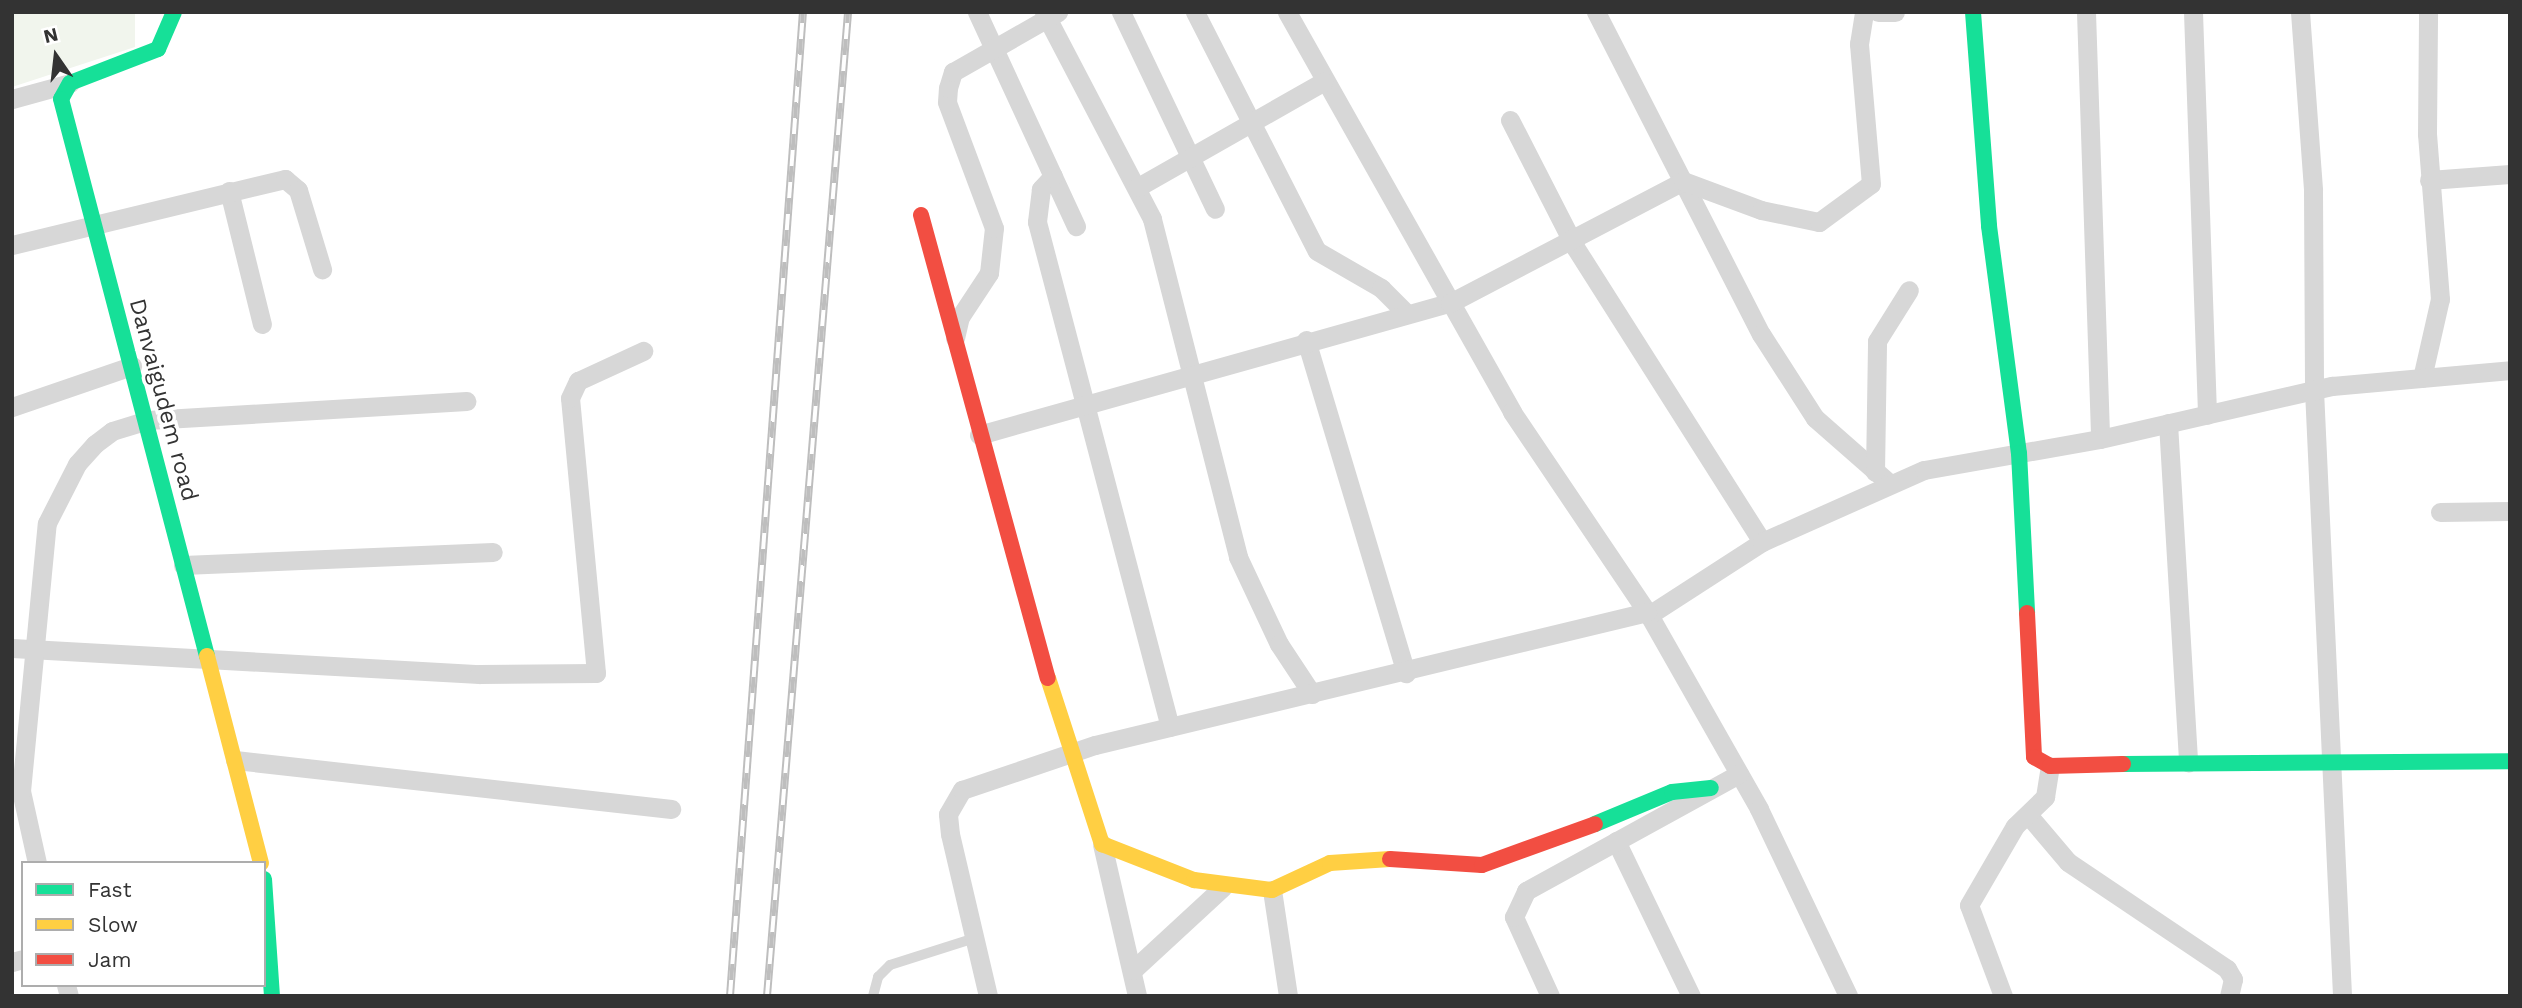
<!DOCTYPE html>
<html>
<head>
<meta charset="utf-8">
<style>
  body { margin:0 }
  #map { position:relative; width:2522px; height:1008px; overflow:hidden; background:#fff; font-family:"Work Sans",sans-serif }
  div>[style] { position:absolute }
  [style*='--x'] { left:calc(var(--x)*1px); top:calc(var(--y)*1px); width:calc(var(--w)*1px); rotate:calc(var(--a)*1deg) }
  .green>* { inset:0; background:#f1f5ed }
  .lane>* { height:10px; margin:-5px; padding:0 5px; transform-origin:5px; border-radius:5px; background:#d7d7d7 }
  .street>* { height:19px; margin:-9.5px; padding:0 9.5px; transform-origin:9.5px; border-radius:9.5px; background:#d7d7d7 }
  .fast>* { height:16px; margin:-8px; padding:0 8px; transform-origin:8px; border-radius:8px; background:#16e098 }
  .slow>* { height:16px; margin:-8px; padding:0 8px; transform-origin:8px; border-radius:8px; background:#ffcf43 }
  .jam>* { height:16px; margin:-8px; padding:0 8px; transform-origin:8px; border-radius:8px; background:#f24e42 }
  .rail>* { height:8px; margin-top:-4px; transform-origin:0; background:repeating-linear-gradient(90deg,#fff 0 16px,#bebebe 0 32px); box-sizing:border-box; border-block:2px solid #bebebe }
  span { translate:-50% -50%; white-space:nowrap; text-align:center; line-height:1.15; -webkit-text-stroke:7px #fff; paint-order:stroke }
  .street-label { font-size:23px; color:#333 }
  .frame { position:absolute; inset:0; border:14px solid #333; pointer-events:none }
  .legend { position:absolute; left:21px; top:861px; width:245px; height:126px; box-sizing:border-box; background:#fff; border:2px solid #adadad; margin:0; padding:9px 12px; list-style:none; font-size:21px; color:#333 }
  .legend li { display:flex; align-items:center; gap:14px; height:35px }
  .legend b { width:35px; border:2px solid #adadad }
  .north { position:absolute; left:21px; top:21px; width:70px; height:70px; -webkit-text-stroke:5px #fff; paint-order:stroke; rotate:346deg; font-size:19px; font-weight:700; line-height:28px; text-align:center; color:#333 }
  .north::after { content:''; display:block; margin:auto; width:24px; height:32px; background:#333; clip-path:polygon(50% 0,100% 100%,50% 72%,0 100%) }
</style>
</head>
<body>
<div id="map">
  <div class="green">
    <i style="clip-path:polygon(12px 12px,135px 12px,135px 47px,12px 87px)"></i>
  </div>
  <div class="lane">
    <i style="--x:873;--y:996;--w:20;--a:-75"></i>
    <i style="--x:878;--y:977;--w:17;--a:-45"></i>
    <i style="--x:890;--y:965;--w:89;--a:-17.6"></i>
  </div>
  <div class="street">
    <i style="--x:977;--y:12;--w:236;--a:65.2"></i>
    <i style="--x:1044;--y:12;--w:233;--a:62.4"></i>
    <i style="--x:1152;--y:219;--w:349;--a:75.7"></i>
    <i style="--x:1238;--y:557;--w:96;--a:64.8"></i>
    <i style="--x:1279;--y:644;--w:60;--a:56.6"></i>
    <i style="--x:1121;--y:12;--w:218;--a:64.5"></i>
    <i style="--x:1195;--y:12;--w:268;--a:63"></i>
    <i style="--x:1317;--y:251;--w:74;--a:30"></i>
    <i style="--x:1381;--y:288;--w:35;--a:45"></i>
    <i style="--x:1287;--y:12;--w:459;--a:60.6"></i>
    <i style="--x:1512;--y:412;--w:245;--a:56"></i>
    <i style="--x:1649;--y:615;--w:223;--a:60.4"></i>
    <i style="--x:1759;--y:809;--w:207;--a:64.5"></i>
    <i style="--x:1596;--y:12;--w:362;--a:62.9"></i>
    <i style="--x:1761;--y:334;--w:100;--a:57.3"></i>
    <i style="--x:1815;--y:418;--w:98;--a:41.3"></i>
    <i style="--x:1878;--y:12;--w:17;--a:0"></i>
    <i style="--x:2086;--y:12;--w:427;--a:88.1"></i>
    <i style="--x:2193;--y:12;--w:403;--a:88"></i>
    <i style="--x:2300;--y:12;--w:179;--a:85.8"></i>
    <i style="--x:2313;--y:191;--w:199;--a:89.7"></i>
    <i style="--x:2314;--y:390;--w:607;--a:87.35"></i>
    <i style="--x:12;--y:99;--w:60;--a:-15.4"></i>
    <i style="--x:1510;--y:120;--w:143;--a:62.9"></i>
    <i style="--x:1575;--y:247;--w:349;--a:57.6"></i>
    <i style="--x:1053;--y:176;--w:18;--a:133"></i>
    <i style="--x:1041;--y:189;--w:33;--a:97"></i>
    <i style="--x:1037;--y:222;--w:522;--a:75.25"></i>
    <i style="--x:2429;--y:180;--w:81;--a:-4.2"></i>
    <i style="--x:1138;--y:187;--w:213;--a:-29.6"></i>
    <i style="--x:229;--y:191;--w:137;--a:76.1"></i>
    <i style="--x:12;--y:245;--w:281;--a:-13.6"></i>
    <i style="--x:285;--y:179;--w:17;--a:40"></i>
    <i style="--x:298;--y:190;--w:83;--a:73.1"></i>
    <i style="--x:955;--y:338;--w:22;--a:-77"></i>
    <i style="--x:960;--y:317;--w:53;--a:-56.6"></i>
    <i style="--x:989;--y:273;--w:45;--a:-83.7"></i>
    <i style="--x:994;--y:228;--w:134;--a:-110.5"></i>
    <i style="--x:947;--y:102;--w:14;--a:-86"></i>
    <i style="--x:948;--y:88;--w:17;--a:-73"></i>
    <i style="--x:953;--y:72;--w:121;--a:-29.7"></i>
    <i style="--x:1306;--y:340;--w:348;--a:73.3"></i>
    <i style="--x:2422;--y:378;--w:81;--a:-77.2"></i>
    <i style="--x:2440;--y:299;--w:166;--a:-94.5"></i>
    <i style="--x:2427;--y:134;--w:122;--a:-89.5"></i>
    <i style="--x:12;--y:407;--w:127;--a:-18.9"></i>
    <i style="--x:2168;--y:423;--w:340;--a:86.6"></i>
    <i style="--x:979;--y:435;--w:489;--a:-15.7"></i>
    <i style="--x:1450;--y:303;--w:263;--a:-27.6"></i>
    <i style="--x:1683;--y:181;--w:83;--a:20.4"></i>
    <i style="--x:1761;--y:210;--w:59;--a:11.7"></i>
    <i style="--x:1819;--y:222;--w:64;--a:-36.2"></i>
    <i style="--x:1871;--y:184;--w:141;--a:-94.9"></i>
    <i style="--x:1859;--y:44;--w:32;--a:-81"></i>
    <i style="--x:1875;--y:472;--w:131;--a:-89.1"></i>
    <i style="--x:1877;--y:341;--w:60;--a:-57.9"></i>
    <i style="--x:2440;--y:512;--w:70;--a:-0.8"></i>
    <i style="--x:183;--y:565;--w:310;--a:-2.4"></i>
    <i style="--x:1649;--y:615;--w:135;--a:-32.9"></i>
    <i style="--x:1762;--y:542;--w:177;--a:-24"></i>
    <i style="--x:1924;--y:470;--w:179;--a:-10"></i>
    <i style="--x:2100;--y:439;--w:238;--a:-12.9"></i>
    <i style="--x:2332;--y:386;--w:179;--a:-5.1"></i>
    <i style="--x:12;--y:648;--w:468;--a:3.2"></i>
    <i style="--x:479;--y:674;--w:117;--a:-0.5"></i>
    <i style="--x:596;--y:673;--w:276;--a:-95.4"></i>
    <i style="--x:570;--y:398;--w:19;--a:-65"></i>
    <i style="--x:578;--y:381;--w:72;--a:-24.8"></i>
    <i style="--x:235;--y:760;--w:439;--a:6.4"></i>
    <i style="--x:2029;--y:816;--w:60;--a:49.7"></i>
    <i style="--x:2068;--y:862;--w:192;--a:33.9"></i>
    <i style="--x:2227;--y:969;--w:12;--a:59"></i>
    <i style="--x:2233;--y:979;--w:17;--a:103"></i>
    <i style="--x:1616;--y:841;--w:172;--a:64.2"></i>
    <i style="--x:1102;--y:844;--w:156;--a:77"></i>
    <i style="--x:37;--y:863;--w:74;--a:-102.5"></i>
    <i style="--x:21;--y:791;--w:269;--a:-84.5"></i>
    <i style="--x:47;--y:523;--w:66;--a:-63"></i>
    <i style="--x:77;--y:464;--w:27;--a:-48"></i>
    <i style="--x:95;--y:444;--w:21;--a:-37"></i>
    <i style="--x:112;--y:431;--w:38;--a:-17"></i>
    <i style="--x:148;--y:420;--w:319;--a:-3.4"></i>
    <i style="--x:1272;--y:890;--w:107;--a:81.4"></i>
    <i style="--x:12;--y:962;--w:11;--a:-15"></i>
    <i style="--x:1133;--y:970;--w:122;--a:-42.7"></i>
    <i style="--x:66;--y:985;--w:11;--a:75"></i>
    <i style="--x:988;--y:996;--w:166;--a:-103.2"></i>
    <i style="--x:950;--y:834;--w:20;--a:-96"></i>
    <i style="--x:948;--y:814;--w:28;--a:-60"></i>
    <i style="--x:962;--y:790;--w:140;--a:-18.7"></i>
    <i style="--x:1095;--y:745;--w:568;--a:-13.55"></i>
    <i style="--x:1550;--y:996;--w:87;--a:-114.5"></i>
    <i style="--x:1514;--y:917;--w:29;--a:-65"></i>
    <i style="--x:1526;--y:891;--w:243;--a:-28.8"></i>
    <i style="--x:2003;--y:996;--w:97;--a:-110.5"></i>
    <i style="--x:1969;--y:905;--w:91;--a:-59.8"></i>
    <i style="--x:2015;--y:826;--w:42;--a:-44"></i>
    <i style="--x:2045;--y:797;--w:31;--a:-81"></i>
  </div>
  <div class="fast">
    <i style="--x:174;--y:12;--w:40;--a:113.4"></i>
    <i style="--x:158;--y:49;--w:94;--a:158.9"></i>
    <i style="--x:70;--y:83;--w:18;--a:119"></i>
    <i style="--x:61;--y:99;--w:576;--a:75.31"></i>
    <i style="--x:1973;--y:12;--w:215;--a:85.7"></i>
    <i style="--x:1989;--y:226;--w:229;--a:82.5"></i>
    <i style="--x:2019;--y:453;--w:160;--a:87.1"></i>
    <i style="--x:2123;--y:764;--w:387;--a:-0.4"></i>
    <i style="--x:1595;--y:824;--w:83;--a:-22.6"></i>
    <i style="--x:1672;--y:792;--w:39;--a:-6"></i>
    <i style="--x:264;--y:879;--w:117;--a:86.1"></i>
  </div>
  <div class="slow">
    <i style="--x:207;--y:656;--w:214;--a:75.4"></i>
    <i style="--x:1048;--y:678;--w:175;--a:72"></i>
    <i style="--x:1102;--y:844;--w:99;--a:21.4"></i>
    <i style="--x:1194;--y:880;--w:79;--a:7.3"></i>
    <i style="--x:1272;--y:890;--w:64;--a:-25"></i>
    <i style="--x:1330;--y:863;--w:60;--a:-3.8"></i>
  </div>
  <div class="jam">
    <i style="--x:921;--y:215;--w:480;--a:74.7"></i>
    <i style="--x:2027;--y:613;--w:144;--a:87.2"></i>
    <i style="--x:2034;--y:757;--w:18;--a:29"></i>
    <i style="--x:2050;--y:766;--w:73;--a:-1.6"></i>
    <i style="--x:1390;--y:859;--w:92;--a:3.7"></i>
    <i style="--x:1482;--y:865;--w:120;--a:-19.9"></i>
  </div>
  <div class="rail">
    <i style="--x:730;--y:996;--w:987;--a:-85.76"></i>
    <i style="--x:767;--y:996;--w:987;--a:-85.29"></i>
  </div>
  <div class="street-label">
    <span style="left:163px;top:400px;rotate:75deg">Danvaigudem road</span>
  </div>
  <div class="frame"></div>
  <ul class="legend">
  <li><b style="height:9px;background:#16e098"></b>Fast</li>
  <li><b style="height:9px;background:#ffcf43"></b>Slow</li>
  <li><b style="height:9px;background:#f24e42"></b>Jam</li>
  </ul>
  <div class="north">N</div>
</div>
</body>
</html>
